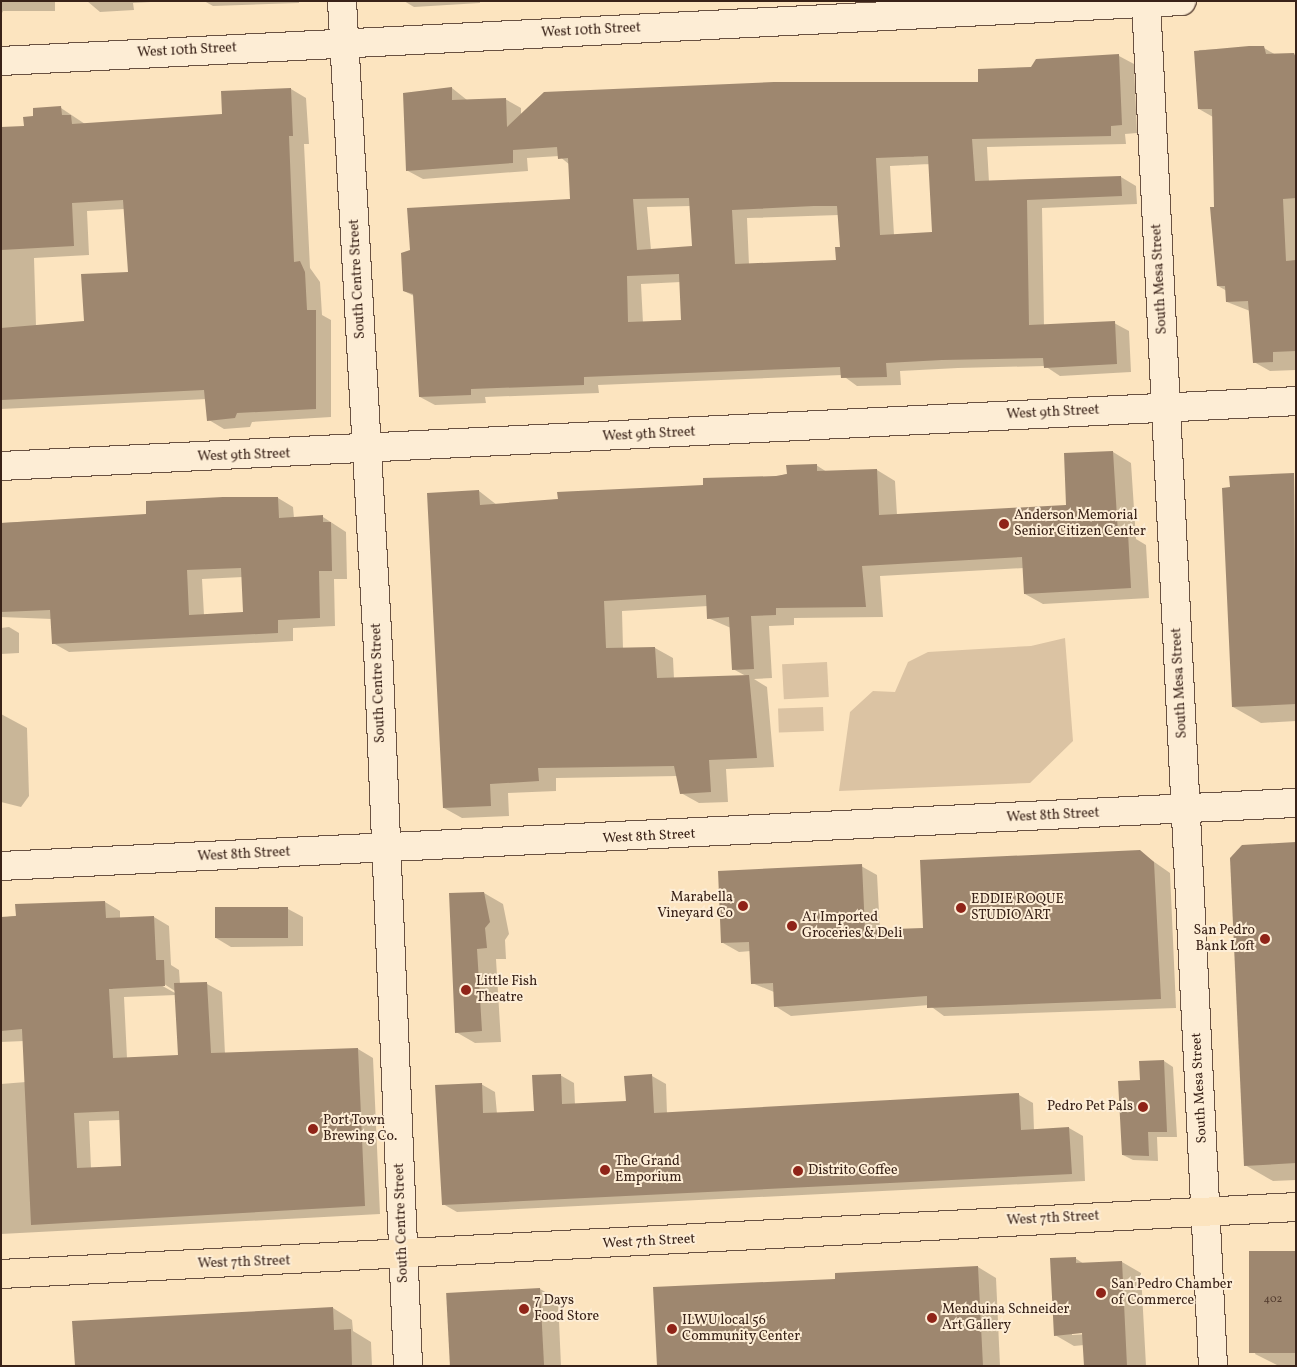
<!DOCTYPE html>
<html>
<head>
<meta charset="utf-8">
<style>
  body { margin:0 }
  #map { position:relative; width:1297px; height:1367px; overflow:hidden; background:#fce4bf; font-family:Vollkorn,serif }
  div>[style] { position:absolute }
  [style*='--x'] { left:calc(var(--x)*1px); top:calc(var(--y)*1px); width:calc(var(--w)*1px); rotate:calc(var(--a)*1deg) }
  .green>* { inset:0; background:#dbc3a3; transform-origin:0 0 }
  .shadow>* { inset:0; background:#0003 }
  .building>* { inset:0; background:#9e876f; transform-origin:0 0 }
  .roads { filter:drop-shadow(1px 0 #6a5242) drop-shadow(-1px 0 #6a5242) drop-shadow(0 1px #6a5242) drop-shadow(0 -1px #6a5242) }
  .minor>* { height:28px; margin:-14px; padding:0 14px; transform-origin:14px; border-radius:14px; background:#fdedd5 }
  .major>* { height:28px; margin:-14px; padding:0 14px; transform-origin:14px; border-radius:14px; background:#fce4bf }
  .dots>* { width:14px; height:14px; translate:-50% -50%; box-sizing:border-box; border:2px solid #fdedd5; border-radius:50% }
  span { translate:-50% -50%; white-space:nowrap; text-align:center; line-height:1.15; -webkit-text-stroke:4px #fdedd5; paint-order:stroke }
  .number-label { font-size:11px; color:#523b2e }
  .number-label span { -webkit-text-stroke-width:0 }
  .street-label { font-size:14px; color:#392218 }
  .poi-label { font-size:14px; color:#392218 }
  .left { translate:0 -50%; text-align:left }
  .right { translate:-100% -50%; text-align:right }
  .frame { position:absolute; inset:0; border:2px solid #392218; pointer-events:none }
</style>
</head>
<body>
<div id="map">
  <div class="green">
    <i style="clip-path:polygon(1065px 638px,1073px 741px,1030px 783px,839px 791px,850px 712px,873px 691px,895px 692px,908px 662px,928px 652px,1031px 646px)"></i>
    <i style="left:827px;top:662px;width:35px;height:45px;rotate:87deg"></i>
    <i style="left:823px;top:707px;width:24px;height:45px;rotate:88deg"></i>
  </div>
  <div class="shadow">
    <i style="clip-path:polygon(1px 1px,55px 1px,55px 11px,3px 11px,1px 15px)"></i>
    <i style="clip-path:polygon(87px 1px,169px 1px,133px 3px,134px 10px,100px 12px)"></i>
    <i style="clip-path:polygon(204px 1px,299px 1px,299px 3px,213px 6px)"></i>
    <i style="clip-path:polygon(404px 1px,480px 1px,480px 3px,414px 7px)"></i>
    <i style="clip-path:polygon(1264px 48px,1276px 55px,1296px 55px,1296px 370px,1270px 371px,1254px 362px,1250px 311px,1227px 302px,1227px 291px,1218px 286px,1213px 117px,1199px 109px,1199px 50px)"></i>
    <i style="clip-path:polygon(evenodd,1119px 56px,1134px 64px,1137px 133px,1125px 134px,1126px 144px,987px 147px,989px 182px,1121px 177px,1136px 186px,1137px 204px,1042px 208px,1044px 326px,1114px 323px,1129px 331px,1131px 372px,1060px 376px,1045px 366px,958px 368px,900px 371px,901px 385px,857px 386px,842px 375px,598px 385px,599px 393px,485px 397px,486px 403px,435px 405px,420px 397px,414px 296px,404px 291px,572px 200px,570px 165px,559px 156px,527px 158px,528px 171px,423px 179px,408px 171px,452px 88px,467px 100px,505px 99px,521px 108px,521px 116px,980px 84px,1032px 69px,1119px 56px,929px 164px,933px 233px,894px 235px,890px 166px,929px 164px,1119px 56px,691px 206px,693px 247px,651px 250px,647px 207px,691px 206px,1119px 56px,839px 215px,842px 248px,837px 261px,749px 265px,747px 218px,839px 215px,1119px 56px,681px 282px,682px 322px,643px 323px,641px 284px,681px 282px)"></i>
    <i style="clip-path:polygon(evenodd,291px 89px,306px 98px,309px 144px,304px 144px,310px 268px,320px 282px,322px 315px,331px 320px,331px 417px,252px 422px,250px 427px,224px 429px,209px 420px,207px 399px,1px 409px,1px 128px,25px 127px,35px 117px,61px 108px,85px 124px,224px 115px,291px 89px,125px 209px,129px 273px,85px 322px,36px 326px,34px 258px,89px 255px,87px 211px,125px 209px)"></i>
    <i style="clip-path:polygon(evenodd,1113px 452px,1131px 463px,1136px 539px,1146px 545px,1149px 598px,1043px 604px,1025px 594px,1024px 568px,880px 576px,883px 617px,794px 618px,794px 625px,769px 626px,772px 678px,754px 679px,767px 687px,774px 767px,726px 769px,728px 802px,699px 803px,681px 793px,678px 776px,556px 778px,556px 791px,508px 793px,509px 816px,462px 818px,444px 808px,479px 491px,497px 505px,705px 486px,776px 477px,816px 465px,827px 472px,877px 470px,895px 481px,897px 515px,1067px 506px,1065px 455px,1113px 452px,708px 606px,708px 618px,731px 628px,733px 669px,746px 676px,674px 679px,673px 658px,655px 648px,623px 649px,622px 611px,708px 606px)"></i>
    <i style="clip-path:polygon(1294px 475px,1296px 721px,1261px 723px,1233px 707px)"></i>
    <i style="clip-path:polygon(evenodd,278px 498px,293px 507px,294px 518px,323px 517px,346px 532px,347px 579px,334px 579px,335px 626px,293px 628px,293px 641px,69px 652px,53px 643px,52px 619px,1px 617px,1px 523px,147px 515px,278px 498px,243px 577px,245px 614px,204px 615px,202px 579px,243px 577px)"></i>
    <i style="clip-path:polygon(9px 627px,19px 633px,19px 653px,1px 654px,1px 628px)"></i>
    <i style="clip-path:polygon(1px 714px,27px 728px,29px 796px,21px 807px,1px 802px)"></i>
    <i style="clip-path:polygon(1296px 843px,1296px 1180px,1273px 1181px,1245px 1165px)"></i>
    <i style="clip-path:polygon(1140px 852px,1170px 873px,1176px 1008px,944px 1016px,929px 1005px,791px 1016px,775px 1006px,774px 992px,752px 983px,751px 951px,739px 952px,723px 943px,861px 866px,877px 875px,880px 931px,924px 929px)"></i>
    <i style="clip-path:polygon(484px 893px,503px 904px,509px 934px,505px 940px,506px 959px,496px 959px,501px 1042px,475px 1043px,456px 1032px)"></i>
    <i style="clip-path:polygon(evenodd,105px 902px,120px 911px,120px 919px,154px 917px,169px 926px,171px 965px,179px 970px,180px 984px,207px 984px,222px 992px,225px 1054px,358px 1049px,373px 1058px,380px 1214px,1px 1234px,1px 1084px,26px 1082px,24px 1041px,1px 1042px,1px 918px,105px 902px,161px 982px,175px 991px,175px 993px,159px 984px,161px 982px,105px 902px,176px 995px,179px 1056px,127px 1058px,124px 997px,176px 995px,105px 902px,120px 1120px,122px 1167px,91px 1169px,89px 1121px,120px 1120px)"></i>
    <i style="clip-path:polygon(288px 909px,303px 917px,303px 946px,231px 947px,216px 938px)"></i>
    <i style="clip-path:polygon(1164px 1061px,1173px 1067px,1177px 1137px,1157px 1137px,1158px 1161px,1133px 1160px,1123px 1155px,1141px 1082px)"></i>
    <i style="clip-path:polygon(560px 1075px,574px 1083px,575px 1105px,627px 1102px,652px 1076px,666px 1084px,667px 1114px,1019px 1095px,1033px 1103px,1034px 1130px,1069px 1128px,1083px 1136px,1085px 1181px,457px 1212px,443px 1204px,481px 1084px,495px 1092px,497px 1114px,536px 1112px)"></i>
    <i style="clip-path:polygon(1296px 1252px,1296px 1366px,1279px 1366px,1255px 1354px)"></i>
    <i style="clip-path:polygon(evenodd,1075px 1258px,1084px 1264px,1122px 1262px,1141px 1273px,1146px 1366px,1085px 1366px,1084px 1345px,1074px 1346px,1055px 1335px,1075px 1258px,1088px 1331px,1089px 1334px,1072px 1335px,1072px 1333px,1088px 1331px)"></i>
    <i style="clip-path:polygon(978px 1267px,996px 1278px,1000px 1366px,658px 1366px,836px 1281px)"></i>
    <i style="clip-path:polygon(540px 1289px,558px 1299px,561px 1366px,450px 1366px)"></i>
    <i style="clip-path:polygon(333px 1308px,352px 1320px,353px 1331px,371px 1342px,372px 1366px,76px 1366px)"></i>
  </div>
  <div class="building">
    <i style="clip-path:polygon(1249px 46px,1264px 46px,1266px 54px,1294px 53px,1296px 58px,1296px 198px,1283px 199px,1286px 261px,1296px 260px,1296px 351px,1273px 352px,1273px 362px,1253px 363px,1248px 301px,1226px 302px,1225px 286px,1217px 286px,1210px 207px,1214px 207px,1212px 109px,1198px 109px,1194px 51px)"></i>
    <i style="clip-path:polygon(evenodd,1119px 54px,1122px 125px,1111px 126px,1111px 136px,972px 139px,975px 181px,1121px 176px,1122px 196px,1027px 200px,1029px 325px,1115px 321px,1117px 364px,1044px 368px,1043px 358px,942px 360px,886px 363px,887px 377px,841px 378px,840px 367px,584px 377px,584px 385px,471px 389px,471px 395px,419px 397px,413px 294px,403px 291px,401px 253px,410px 250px,407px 208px,570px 199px,568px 158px,558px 159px,557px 147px,513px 150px,513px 163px,406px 171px,403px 93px,452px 87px,452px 100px,506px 98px,507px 127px,544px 92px,774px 82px,978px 82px,978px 69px,1031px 67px,1036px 59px,1119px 54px,928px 156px,932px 232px,880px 235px,876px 158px,928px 156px,1119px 54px,689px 198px,692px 246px,637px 250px,633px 199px,689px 198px,1119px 54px,814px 206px,837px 206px,840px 247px,835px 247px,836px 260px,735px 264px,732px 210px,814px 206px,1119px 54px,679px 274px,681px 320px,628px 322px,627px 276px,679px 274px)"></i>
    <i style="clip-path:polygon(291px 88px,293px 136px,289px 136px,294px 262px,300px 261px,305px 272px,307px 310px,316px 310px,316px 409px,237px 413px,235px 418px,207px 421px,204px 390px,1px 400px,1px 328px,84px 321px,81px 274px,128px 272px,123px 200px,72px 203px,74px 246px,1px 250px,1px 127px,24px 126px,23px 117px,33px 116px,33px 108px,61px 106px,62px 115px,71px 115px,72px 124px,222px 114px,221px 91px)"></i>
    <i style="clip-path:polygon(1113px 451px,1118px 534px,1128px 533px,1131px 588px,1024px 594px,1022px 557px,862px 566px,866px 607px,776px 608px,776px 615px,751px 616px,754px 669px,732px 670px,729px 617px,707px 619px,706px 595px,604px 601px,606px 648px,655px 647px,657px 678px,749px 675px,757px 758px,709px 760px,711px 792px,680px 794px,674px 766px,538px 768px,539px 781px,490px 784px,491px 806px,443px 808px,427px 493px,479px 490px,480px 505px,558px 499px,557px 492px,703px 485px,703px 478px,776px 476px,787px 474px,786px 465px,817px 464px,817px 471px,877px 469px,879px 515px,1066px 505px,1064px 453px)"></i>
    <i style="clip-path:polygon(1294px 473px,1296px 704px,1232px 707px,1222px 488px,1230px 487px,1229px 476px)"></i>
    <i style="clip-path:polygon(evenodd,223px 497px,278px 497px,279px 518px,323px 515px,323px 522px,331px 522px,332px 571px,319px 571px,320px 618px,278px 620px,278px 633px,52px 644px,50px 610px,1px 612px,1px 523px,146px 514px,146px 501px,223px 497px,241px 568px,243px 612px,189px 615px,187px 570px,241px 568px)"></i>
    <i style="clip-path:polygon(1296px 842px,1296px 1163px,1244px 1166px,1230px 858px,1242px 845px)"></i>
    <i style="clip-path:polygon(1140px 850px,1154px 862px,1161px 999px,927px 1008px,927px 996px,774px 1007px,773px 983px,751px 984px,749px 942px,721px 943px,718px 871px,862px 864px,865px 930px,923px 928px,920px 860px)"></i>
    <i style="clip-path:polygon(484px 892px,490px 922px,485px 928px,487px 948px,477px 949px,482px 1031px,455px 1033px,449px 893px)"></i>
    <i style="clip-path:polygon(evenodd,105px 901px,106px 918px,154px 916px,156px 960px,164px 960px,165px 986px,109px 989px,113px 1058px,178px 1055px,174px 983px,207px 982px,211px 1053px,358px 1048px,365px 1206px,31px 1225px,22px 1029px,1px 1031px,1px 917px,16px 916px,15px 904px,105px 901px,119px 1111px,121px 1166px,77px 1168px,74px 1113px,119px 1111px)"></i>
    <i style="left:288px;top:907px;width:31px;height:73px;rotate:90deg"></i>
    <i style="clip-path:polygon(1164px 1060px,1167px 1132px,1148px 1132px,1149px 1156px,1122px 1155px,1118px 1081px,1140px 1080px,1139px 1061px)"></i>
    <i style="clip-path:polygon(561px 1074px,562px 1104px,626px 1101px,624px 1076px,652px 1074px,654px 1113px,1019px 1093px,1021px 1130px,1069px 1127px,1072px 1174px,442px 1205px,435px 1085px,482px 1083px,483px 1113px,534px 1111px,532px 1075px)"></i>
    <i style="left:1296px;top:1251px;width:102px;height:47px;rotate:90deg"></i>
    <i style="clip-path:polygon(1076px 1257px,1076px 1263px,1122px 1261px,1127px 1366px,1084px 1366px,1082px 1333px,1054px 1336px,1050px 1258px)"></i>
    <i style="clip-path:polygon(978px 1266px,983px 1366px,657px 1366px,653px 1287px,835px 1279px,835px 1273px)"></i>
    <i style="left:540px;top:1288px;width:78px;height:94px;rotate:87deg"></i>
    <i style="clip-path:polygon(333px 1307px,334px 1330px,351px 1329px,352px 1366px,75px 1366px,72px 1321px)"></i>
  </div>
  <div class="roads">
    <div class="minor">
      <i style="--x:342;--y:1;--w:649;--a:86.82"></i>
      <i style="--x:378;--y:649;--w:718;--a:87.6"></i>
      <i style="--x:1146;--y:1;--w:1367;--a:87.19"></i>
      <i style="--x:1;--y:61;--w:1182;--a:-2.91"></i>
      <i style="--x:1;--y:466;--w:1297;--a:-2.87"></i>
      <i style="--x:1;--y:866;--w:1297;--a:-2.79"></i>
    </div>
    <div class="major">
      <i style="--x:1;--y:1274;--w:1297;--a:-2.96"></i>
    </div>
  </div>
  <div class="dots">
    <i style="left:1004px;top:524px;background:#8f2418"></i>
    <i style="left:743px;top:906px;background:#8f2418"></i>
    <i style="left:961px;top:908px;background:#8f2418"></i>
    <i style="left:792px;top:926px;background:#8f2418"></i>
    <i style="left:1265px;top:939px;background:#8f2418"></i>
    <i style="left:466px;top:990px;background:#8f2418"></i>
    <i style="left:1143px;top:1107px;background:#8f2418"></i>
    <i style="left:313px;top:1129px;background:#8f2418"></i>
    <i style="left:605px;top:1170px;background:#8f2418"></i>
    <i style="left:798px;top:1171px;background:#8f2418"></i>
    <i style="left:1101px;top:1293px;background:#8f2418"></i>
    <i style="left:524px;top:1309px;background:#8f2418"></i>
    <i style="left:932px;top:1318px;background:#8f2418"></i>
    <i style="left:672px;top:1329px;background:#8f2418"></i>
  </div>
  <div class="number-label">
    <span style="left:1273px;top:1300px">402</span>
  </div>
  <div class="street-label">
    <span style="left:591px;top:31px;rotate:-3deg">West 10th Street</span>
    <span style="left:187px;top:51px;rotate:-3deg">West 10th Street</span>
    <span style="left:358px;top:279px;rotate:-93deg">South Centre Street</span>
    <span style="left:1160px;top:279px;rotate:-93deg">South Mesa Street</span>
    <span style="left:1053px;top:413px;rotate:-3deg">West 9th Street</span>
    <span style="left:649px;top:435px;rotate:-3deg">West 9th Street</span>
    <span style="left:244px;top:456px;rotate:-2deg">West 9th Street</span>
    <span style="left:379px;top:683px;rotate:-92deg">South Centre Street</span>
    <span style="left:1180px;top:683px;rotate:-93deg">South Mesa Street</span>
    <span style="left:1053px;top:816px;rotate:-3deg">West 8th Street</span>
    <span style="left:649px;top:837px;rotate:-3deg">West 8th Street</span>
    <span style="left:244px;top:855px;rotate:-3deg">West 8th Street</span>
    <span style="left:1200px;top:1088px;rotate:-93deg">South Mesa Street</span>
    <span style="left:1053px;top:1219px;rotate:-3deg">West 7th Street</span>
    <span style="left:402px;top:1223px;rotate:-92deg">South Centre Street</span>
    <span style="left:649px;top:1242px;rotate:-3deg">West 7th Street</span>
    <span style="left:244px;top:1263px;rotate:-2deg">West 7th Street</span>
  </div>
  <div class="poi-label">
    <span class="left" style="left:1014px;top:524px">Anderson Memorial<br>Senior Citizen Center</span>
    <span class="right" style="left:733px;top:906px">Marabella<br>Vineyard Co</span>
    <span class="left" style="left:971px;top:908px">EDDIE ROQUE<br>STUDIO ART</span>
    <span class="left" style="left:802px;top:926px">A1 Imported<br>Groceries &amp; Deli</span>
    <span class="right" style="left:1255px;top:939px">San Pedro<br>Bank Loft</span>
    <span class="left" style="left:476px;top:990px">Little Fish<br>Theatre</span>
    <span class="right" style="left:1133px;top:1107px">Pedro Pet Pals</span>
    <span class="left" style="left:323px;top:1129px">Port Town<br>Brewing Co.</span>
    <span class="left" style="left:615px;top:1170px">The Grand<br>Emporium</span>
    <span class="left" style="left:808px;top:1171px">Distrito Coffee</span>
    <span class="left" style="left:1111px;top:1293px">San Pedro Chamber<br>of Commerce</span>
    <span class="left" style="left:534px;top:1309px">7 Days<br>Food Store</span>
    <span class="left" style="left:942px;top:1318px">Menduina Schneider<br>Art Gallery</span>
    <span class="left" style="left:682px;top:1329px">ILWU local 56<br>Community Center</span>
  </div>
  <div class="frame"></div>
</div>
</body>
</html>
